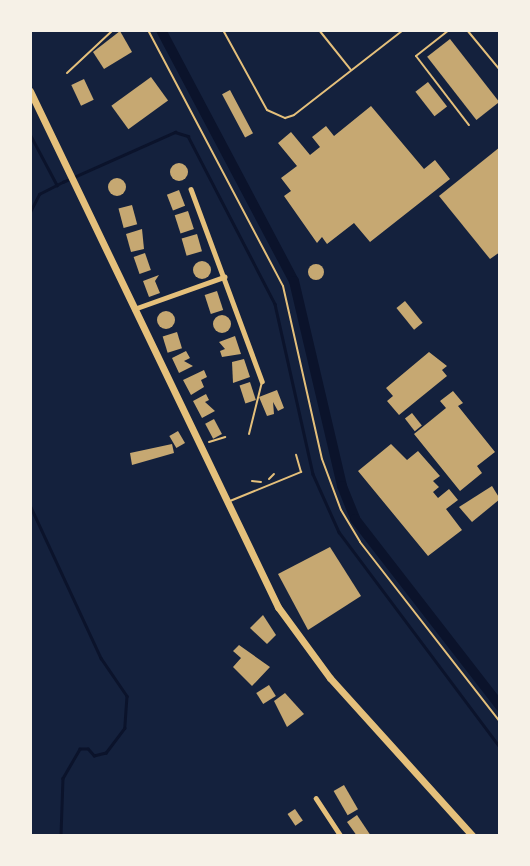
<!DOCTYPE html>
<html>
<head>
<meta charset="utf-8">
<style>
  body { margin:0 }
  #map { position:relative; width:530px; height:866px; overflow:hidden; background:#14213d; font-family:Poppins,sans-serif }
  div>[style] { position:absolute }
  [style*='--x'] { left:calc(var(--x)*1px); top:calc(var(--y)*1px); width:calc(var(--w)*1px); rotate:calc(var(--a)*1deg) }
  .stream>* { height:2.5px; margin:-1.25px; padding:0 1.25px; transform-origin:1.25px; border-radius:1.25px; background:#0b132b }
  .canal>* { height:10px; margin:-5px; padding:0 5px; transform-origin:5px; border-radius:5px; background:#0b132b }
  .building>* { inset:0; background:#c6a872; transform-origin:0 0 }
  .round { border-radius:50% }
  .path>* { height:2px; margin:-1px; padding:0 1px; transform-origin:1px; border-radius:1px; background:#e5c07b }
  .service>* { height:2px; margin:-1px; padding:0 1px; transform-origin:1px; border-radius:1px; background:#e5c07b }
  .minor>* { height:4.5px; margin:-2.25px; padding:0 2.25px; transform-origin:2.25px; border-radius:2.25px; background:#e5c07b }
  .trunk>* { height:7px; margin:-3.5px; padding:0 3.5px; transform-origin:3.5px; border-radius:3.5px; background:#e5c07b }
  span { translate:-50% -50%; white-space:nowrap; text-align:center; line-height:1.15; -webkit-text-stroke:5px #f6f1e7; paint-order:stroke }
  .frame { position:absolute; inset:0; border:32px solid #f6f1e7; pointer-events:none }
</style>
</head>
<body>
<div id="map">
  <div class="stream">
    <i style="--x:30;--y:134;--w:58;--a:62.1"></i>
    <i style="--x:30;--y:212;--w:20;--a:-63"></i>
    <i style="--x:39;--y:194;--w:27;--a:-27"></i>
    <i style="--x:63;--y:182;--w:123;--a:-24.1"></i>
    <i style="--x:175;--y:132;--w:14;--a:17"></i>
    <i style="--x:188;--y:136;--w:189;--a:62.6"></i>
    <i style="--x:275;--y:304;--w:174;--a:77.4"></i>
    <i style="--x:313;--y:474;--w:64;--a:65.9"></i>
    <i style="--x:339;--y:532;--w:269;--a:53.2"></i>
    <i style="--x:30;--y:505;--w:169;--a:65.1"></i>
    <i style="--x:101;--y:658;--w:46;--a:55.6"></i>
    <i style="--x:127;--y:696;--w:32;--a:94"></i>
    <i style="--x:125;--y:728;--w:31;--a:127"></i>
    <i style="--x:106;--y:753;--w:12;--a:166"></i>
    <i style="--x:94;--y:756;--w:9;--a:-131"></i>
    <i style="--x:88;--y:749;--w:8;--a:180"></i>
    <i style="--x:80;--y:749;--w:34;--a:120"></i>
    <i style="--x:63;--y:778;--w:58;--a:92"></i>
  </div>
  <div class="canal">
    <i style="--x:161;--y:30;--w:284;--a:62.1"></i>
    <i style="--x:294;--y:281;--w:211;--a:76.8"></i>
    <i style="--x:342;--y:486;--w:35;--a:68"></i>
    <i style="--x:355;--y:519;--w:237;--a:52.2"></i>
  </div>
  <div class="building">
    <i style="clip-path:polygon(120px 31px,132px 52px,104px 69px,93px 52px)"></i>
    <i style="left:450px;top:39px;width:80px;height:29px;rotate:52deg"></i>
    <i style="left:151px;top:77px;width:29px;height:49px;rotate:54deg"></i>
    <i style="left:84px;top:79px;width:23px;height:14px;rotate:65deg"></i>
    <i style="left:428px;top:82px;width:31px;height:16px;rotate:52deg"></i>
    <i style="left:230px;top:90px;width:49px;height:9px;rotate:62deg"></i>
    <i style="clip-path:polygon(371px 106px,424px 169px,435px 160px,450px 179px,370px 242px,354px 223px,327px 244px,322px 237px,317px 243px,284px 196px,291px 191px,281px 178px,297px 166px,278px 143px,291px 132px,310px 155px,320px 147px,312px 137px,326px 126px,334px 136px)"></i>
    <i style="clip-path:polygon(500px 147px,500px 252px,490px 259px,439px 196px)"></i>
    <i class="round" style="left:170px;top:163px;width:18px;height:18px"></i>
    <i class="round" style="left:108px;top:178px;width:18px;height:18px"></i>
    <i style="left:179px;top:190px;width:17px;height:13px;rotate:69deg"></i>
    <i style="left:132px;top:205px;width:20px;height:14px;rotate:75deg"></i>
    <i style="left:188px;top:211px;width:19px;height:14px;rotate:72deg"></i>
    <i style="clip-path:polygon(142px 229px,144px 249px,131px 252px,126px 234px)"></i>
    <i style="left:197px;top:234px;width:18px;height:16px;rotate:74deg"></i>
    <i style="left:145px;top:253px;width:18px;height:12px;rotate:71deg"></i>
    <i class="round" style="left:193px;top:261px;width:18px;height:18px"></i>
    <i class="round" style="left:308px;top:264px;width:16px;height:16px"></i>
    <i style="clip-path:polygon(159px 275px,155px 281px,160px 293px,149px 297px,143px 281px)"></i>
    <i style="left:217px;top:291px;width:20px;height:13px;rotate:72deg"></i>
    <i style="left:405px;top:301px;width:28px;height:11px;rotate:51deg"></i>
    <i class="round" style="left:157px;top:311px;width:18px;height:18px"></i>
    <i class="round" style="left:213px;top:315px;width:18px;height:18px"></i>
    <i style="left:177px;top:332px;width:17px;height:15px;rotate:73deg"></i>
    <i style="clip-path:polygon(235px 336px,241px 354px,222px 357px,220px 351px,225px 349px,219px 342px)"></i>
    <i style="clip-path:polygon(186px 351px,190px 358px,184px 361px,193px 366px,179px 373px,172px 358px)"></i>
    <i style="clip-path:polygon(429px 352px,447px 366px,442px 370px,447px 376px,399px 415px,387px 401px,393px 396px,386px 388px)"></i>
    <i style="clip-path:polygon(244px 359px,250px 377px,233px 383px,232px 362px)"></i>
    <i style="clip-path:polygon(204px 370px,207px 377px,201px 380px,204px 387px,191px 395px,183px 380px)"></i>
    <i style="left:250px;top:382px;width:19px;height:11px;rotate:72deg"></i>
    <i style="clip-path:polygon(277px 390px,284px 408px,278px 411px,273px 402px,274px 414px,267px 416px,259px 397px)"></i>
    <i style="clip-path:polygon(453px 391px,463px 403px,458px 406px,495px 452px,477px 466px,482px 473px,460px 491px,414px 434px,446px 408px,440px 401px)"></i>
    <i style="clip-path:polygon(206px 394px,209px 400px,205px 402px,215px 411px,202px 418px,193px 401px)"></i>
    <i style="left:412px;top:413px;width:16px;height:9px;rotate:52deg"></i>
    <i style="left:214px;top:419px;width:17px;height:10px;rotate:62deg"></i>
    <i style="left:178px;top:431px;width:14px;height:10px;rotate:60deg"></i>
    <i style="clip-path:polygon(172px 444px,174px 453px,132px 465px,130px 453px)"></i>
    <i style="clip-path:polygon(391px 444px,407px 460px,418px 451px,440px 476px,433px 481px,439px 487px,433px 492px,438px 498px,449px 489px,458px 500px,446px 509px,462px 530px,428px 556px,358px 471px)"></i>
    <i style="clip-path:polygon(492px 486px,500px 499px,472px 522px,459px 507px)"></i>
    <i style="clip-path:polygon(330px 547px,361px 596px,308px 630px,278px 574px)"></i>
    <i style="clip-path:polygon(263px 615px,276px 635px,267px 644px,250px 628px)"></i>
    <i style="clip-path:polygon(239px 645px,270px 667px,252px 686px,233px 667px,241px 658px,233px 651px)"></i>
    <i style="left:269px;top:685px;width:13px;height:15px;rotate:58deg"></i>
    <i style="clip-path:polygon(285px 693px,304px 714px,287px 727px,274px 701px)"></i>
    <i style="left:344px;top:785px;width:28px;height:12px;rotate:60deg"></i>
    <i style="left:295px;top:809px;width:14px;height:9px;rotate:56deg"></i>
    <i style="clip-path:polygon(357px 815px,371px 836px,357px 836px,347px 822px)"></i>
  </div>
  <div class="path">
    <i style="--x:148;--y:30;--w:289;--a:62.2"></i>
    <i style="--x:283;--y:286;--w:177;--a:77.3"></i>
    <i style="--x:322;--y:459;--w:54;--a:69.6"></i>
    <i style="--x:341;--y:510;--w:37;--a:59"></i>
    <i style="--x:360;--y:542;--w:228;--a:52.1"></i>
    <i style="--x:67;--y:73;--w:63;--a:-43.1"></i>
    <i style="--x:209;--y:442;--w:17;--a:-17"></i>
    <i style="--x:269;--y:479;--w:7;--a:-45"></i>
    <i style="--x:252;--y:481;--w:9;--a:6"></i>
  </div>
  <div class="service">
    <i style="--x:223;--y:30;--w:91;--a:61.2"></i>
    <i style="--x:267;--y:110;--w:20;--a:24"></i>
    <i style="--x:285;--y:118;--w:9;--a:-18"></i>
    <i style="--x:294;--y:115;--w:138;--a:-37.9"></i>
    <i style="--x:319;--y:30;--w:51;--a:51.3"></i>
    <i style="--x:449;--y:30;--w:42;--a:141.8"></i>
    <i style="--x:416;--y:56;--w:87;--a:52.5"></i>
    <i style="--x:467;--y:30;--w:52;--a:50.5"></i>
    <i style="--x:249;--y:434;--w:54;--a:-76"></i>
    <i style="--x:230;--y:501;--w:77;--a:-22.2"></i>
    <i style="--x:301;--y:472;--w:18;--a:-106"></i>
  </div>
  <div class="minor">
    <i style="--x:191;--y:189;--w:205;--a:69.7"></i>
    <i style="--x:134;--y:309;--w:96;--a:-19.6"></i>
    <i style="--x:316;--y:798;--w:45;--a:56.7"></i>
  </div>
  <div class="trunk">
    <i style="--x:30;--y:91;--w:573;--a:64.33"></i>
    <i style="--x:278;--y:607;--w:88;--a:53.8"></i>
    <i style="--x:330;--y:678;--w:213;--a:47.9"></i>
  </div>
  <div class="frame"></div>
</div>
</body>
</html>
